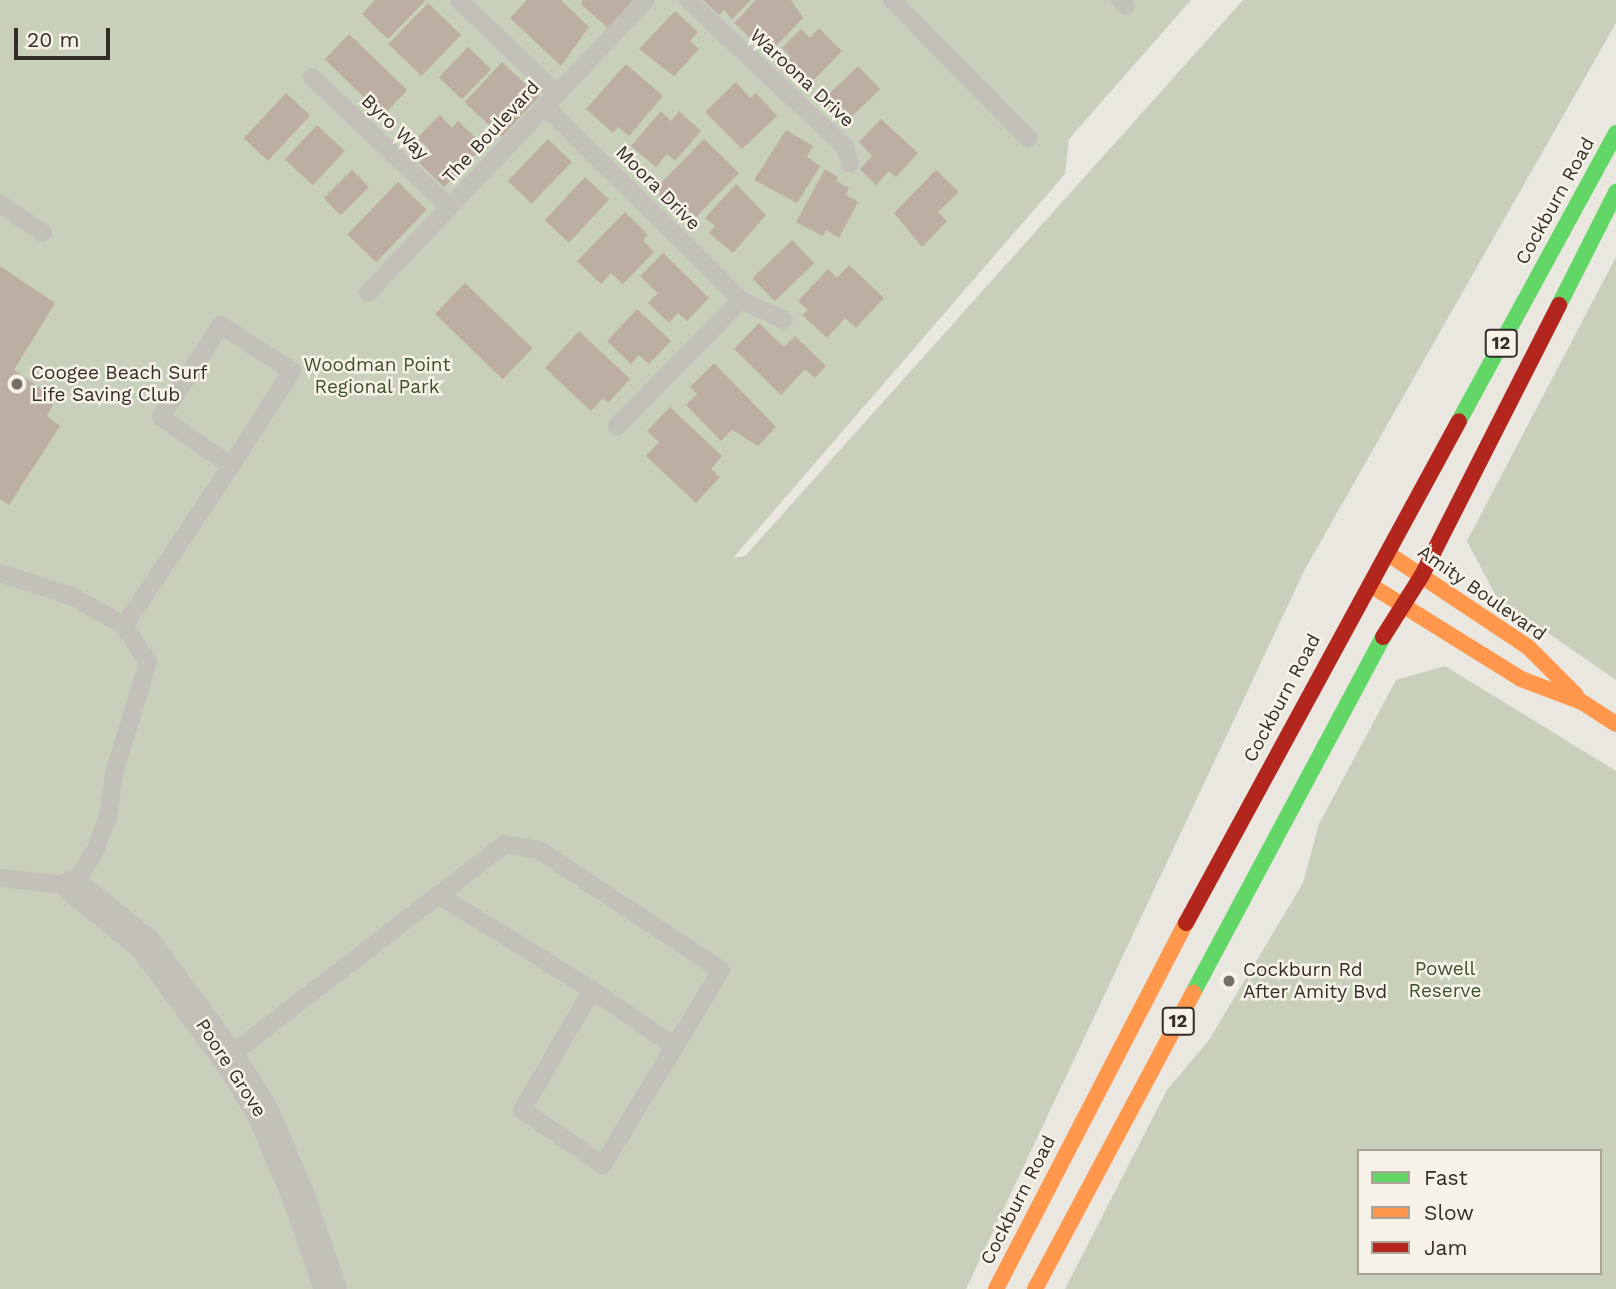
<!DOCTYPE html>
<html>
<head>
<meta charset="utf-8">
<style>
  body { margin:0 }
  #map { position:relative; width:1616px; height:1289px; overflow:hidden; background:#eae7e0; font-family:"Work Sans",sans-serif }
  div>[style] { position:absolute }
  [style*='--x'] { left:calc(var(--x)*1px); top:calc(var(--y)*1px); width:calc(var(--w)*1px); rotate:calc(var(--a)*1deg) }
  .green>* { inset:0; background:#c8d0bb }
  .building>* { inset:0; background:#bcaea3; transform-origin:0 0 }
  .lane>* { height:18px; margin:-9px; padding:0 9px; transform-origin:9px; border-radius:9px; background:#c3bfb9 }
  .street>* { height:33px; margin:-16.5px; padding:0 16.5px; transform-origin:16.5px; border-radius:16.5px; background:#c3bfb9 }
  .fast>* { height:16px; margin:-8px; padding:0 8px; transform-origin:8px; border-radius:8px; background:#63d668 }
  .slow>* { height:16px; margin:-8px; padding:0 8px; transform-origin:8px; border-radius:8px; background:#ff974d }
  .jam>* { height:16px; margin:-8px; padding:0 8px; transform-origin:8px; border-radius:8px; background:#b3261e }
  .dots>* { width:19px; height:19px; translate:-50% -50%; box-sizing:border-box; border:4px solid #f7f2e7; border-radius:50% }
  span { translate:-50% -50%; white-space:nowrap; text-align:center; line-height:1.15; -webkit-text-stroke:5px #f7f2e7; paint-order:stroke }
  .shield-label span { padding:2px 5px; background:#f7f2e7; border:2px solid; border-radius:5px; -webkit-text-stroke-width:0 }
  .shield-label { font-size:18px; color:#332d27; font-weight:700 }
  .street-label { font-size:19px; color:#332d27 }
  .park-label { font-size:19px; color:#3e4f2d }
  .poi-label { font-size:19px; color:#332d27 }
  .left { translate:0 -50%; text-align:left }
  .legend { position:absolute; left:1357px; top:1149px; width:245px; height:126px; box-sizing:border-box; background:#f7f2e7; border:2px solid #a9a39a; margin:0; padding:9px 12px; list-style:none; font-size:21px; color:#332d27 }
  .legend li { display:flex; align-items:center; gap:14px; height:35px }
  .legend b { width:35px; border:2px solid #a9a39a }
  .scale { position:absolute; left:14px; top:28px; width:96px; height:32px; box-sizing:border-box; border:4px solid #332d27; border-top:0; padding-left:9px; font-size:21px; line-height:24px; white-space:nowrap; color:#332d27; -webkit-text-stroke:5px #f7f2e7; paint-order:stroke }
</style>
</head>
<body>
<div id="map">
  <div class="green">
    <i style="clip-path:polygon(0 0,1191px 0,1069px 139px,1065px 174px,733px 558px,745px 556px,1243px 0,1616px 0,1616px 23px,1305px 569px,966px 1289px,0 1289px)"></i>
    <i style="clip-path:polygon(1616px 257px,1616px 680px,1497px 598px,1467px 541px)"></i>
    <i style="clip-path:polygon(evenodd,1445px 666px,1616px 771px,1616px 1289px,1065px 1289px,1167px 1090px,1209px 1040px,1303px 883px,1319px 824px,1396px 680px,1445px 666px,1359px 1151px,1600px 1151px,1600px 1273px,1359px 1273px,1359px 1151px)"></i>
  </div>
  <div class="building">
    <i style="clip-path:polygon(375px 0,426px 0,388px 39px,362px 14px)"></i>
    <i style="clip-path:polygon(527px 0,561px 0,589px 27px,561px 66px,510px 18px)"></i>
    <i style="clip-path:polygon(583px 0,633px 0,608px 28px,581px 4px)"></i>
    <i style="clip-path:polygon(703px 0,751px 0,732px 19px,724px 10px,719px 15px)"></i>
    <i style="clip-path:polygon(756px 0,791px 0,803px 18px,777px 45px,768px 36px,759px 46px,734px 23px)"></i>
    <i style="left:428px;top:3px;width:46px;height:57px;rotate:44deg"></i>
    <i style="clip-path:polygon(675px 11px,698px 32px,690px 41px,699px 49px,674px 76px,639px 49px)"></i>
    <i style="clip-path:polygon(819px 28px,842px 51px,804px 90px,781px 67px,791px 57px,782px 48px,801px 29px,810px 38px)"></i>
    <i style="left:349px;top:34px;width:81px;height:35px;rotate:44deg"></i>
    <i style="left:468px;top:47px;width:32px;height:42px;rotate:44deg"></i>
    <i style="left:502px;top:62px;width:51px;height:55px;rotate:43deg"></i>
    <i style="clip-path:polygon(626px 64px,663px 96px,629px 136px,618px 127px,613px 133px,586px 109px)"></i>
    <i style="left:858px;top:66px;width:32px;height:51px;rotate:46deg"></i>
    <i style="clip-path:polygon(736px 82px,750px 98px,756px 93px,777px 116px,742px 149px,705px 112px)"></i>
    <i style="left:286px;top:93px;width:33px;height:62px;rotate:43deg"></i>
    <i style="clip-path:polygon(661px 111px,671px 121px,679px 111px,701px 131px,675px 161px,667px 154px,656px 167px,631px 146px)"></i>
    <i style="clip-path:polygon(440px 115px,452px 128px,458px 121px,484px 146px,444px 187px,419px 163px,430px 150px,417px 138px)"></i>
    <i style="clip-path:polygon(881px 119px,918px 153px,896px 177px,889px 171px,876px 185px,860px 169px,872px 156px,859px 142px)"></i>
    <i style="left:317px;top:125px;width:38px;height:47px;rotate:43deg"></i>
    <i style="clip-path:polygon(786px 130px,813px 146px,807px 157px,820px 166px,797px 203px,754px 180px)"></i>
    <i style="left:548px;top:139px;width:33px;height:58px;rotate:44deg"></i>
    <i style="clip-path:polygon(704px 139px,739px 173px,695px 218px,685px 209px,680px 215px,654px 190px)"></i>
    <i style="clip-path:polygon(825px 169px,838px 177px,836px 181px,849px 188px,846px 195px,858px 202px,839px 238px,826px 230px,823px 236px,796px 222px)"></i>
    <i style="left:352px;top:170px;width:24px;height:40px;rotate:45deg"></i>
    <i style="clip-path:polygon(936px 170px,959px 192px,938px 212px,947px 221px,922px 247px,894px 213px)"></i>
    <i style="left:585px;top:177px;width:33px;height:59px;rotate:43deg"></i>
    <i style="left:398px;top:182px;width:40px;height:73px;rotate:44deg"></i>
    <i style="clip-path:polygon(736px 184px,766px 215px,733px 253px,709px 233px,715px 226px,705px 218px)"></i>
    <i style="clip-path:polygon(625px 212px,648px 235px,643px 240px,654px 252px,623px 284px,611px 273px,601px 284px,577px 261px)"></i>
    <i style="left:792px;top:240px;width:32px;height:55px;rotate:46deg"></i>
    <i style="clip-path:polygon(663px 253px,709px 298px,687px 321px,678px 313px,669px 323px,648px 303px,658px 293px,640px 276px)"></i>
    <i style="clip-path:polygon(849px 265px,884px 298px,856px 328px,845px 318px,827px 338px,802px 315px,808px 310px,798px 301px,828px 269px,837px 278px)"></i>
    <i style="clip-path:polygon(0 266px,55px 303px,14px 370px,56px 399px,47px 416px,60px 426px,9px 505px,0 499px)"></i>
    <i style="left:465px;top:283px;width:94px;height:43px;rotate:44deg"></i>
    <i style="clip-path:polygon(637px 309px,671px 341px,649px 364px,639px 355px,631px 364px,607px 341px)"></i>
    <i style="clip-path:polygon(759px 323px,784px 347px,795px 336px,826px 366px,815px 378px,805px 369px,781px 395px,734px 349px)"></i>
    <i style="clip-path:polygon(579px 331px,630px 379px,608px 403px,603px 398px,591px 411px,545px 368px)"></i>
    <i style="clip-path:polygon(714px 363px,776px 427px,758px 446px,732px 430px,721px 441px,686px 405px,697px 394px,690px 387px)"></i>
    <i style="clip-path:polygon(670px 407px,722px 456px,711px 469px,720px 477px,696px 503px,646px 456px,659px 442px,647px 431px)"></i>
  </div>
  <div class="lane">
    <i style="--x:459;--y:0;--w:136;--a:43.8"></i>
    <i style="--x:688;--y:0;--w:215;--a:43.1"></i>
    <i style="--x:845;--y:147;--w:17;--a:73"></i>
    <i style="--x:892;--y:0;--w:194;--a:45.4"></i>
    <i style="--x:1120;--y:0;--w:8;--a:45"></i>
    <i style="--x:312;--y:77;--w:189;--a:43.5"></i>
    <i style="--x:545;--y:106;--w:276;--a:44.7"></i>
    <i style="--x:741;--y:300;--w:177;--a:134.5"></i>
    <i style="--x:0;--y:204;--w:52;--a:34"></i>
    <i style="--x:368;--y:293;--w:404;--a:-46.5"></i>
    <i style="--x:741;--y:300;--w:47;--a:24.9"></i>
    <i style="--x:0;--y:573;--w:78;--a:18"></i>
    <i style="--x:74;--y:597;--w:58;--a:30.1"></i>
    <i style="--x:124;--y:626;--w:43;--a:56.3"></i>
    <i style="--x:148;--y:662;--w:117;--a:106.9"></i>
    <i style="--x:114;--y:774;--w:43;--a:97.9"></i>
    <i style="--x:108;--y:817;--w:34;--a:111"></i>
    <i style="--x:96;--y:849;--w:44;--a:121.9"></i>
    <i style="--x:73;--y:886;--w:73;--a:-173.7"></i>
    <i style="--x:124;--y:626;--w:192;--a:-56.2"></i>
    <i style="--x:231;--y:466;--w:113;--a:-57.3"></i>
    <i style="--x:292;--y:371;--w:85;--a:-147.1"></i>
    <i style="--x:221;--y:325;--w:110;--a:123.1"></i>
    <i style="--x:161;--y:417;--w:85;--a:35"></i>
    <i style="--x:592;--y:990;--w:99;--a:34.3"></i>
    <i style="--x:228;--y:1057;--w:349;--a:-37.6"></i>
    <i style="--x:505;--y:844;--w:35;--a:10"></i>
    <i style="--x:539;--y:850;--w:218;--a:33.4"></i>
    <i style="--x:721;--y:970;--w:228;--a:121.2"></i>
    <i style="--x:603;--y:1165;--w:98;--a:-145.8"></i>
    <i style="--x:522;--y:1110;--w:139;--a:-59.7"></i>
    <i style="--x:592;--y:990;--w:180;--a:-148.2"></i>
  </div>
  <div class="street">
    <i style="--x:73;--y:886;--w:91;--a:38.8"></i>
    <i style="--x:144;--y:943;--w:142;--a:53.6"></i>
    <i style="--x:228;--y:1057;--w:64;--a:57.8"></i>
    <i style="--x:262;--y:1111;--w:92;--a:67"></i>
    <i style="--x:298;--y:1196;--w:98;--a:71"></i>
  </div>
  <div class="fast">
    <i style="--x:1559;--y:305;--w:127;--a:-63.2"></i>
    <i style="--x:1459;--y:421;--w:328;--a:-61.4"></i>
    <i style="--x:1193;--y:993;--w:404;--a:-61.9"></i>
  </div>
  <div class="slow">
    <i style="--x:1393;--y:557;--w:162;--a:33.7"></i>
    <i style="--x:1528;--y:647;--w:68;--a:45"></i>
    <i style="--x:1375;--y:588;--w:172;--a:31.9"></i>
    <i style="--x:1521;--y:679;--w:65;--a:20.7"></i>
    <i style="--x:1582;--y:702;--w:40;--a:32.9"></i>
    <i style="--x:996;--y:1289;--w:412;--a:-62.6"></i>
    <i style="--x:1035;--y:1289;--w:336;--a:-61.9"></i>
  </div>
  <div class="jam">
    <i style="--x:1383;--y:637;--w:73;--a:-57.8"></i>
    <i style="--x:1422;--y:575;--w:303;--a:-63.1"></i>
    <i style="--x:1186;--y:923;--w:571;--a:-61.46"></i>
  </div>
  <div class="dots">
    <i style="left:17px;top:384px;background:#736e68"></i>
    <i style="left:1229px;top:981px;background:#736e68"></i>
  </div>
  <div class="shield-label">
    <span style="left:1501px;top:343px">12</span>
    <span style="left:1178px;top:1021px">12</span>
  </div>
  <div class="street-label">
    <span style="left:802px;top:78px;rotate:43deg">Waroona Drive</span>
    <span style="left:395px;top:127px;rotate:44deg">Byro Way</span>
    <span style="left:491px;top:132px;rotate:-47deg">The Boulevard</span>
    <span style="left:658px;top:188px;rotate:45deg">Moora Drive</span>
    <span style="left:1555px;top:201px;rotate:-61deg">Cockburn Road</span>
    <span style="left:1482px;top:593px;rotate:35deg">Amity Boulevard</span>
    <span style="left:1282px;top:698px;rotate:-62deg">Cockburn Road</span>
    <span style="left:231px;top:1068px;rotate:57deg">Poore Grove</span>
    <span style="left:1018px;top:1200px;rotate:-63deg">Cockburn Road</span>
  </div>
  <div class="park-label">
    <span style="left:377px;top:376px">Woodman Point<br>Regional Park</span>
    <span style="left:1445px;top:980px">Powell<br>Reserve</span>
  </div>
  <div class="poi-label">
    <span class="left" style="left:31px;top:384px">Coogee Beach Surf<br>Life Saving Club</span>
    <span class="left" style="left:1243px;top:981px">Cockburn Rd<br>After Amity Bvd</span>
  </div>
  <ul class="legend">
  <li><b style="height:9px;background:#63d668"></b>Fast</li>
  <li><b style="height:9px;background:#ff974d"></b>Slow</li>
  <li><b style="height:9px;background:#b3261e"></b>Jam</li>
  </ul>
  <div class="scale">20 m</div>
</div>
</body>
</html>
